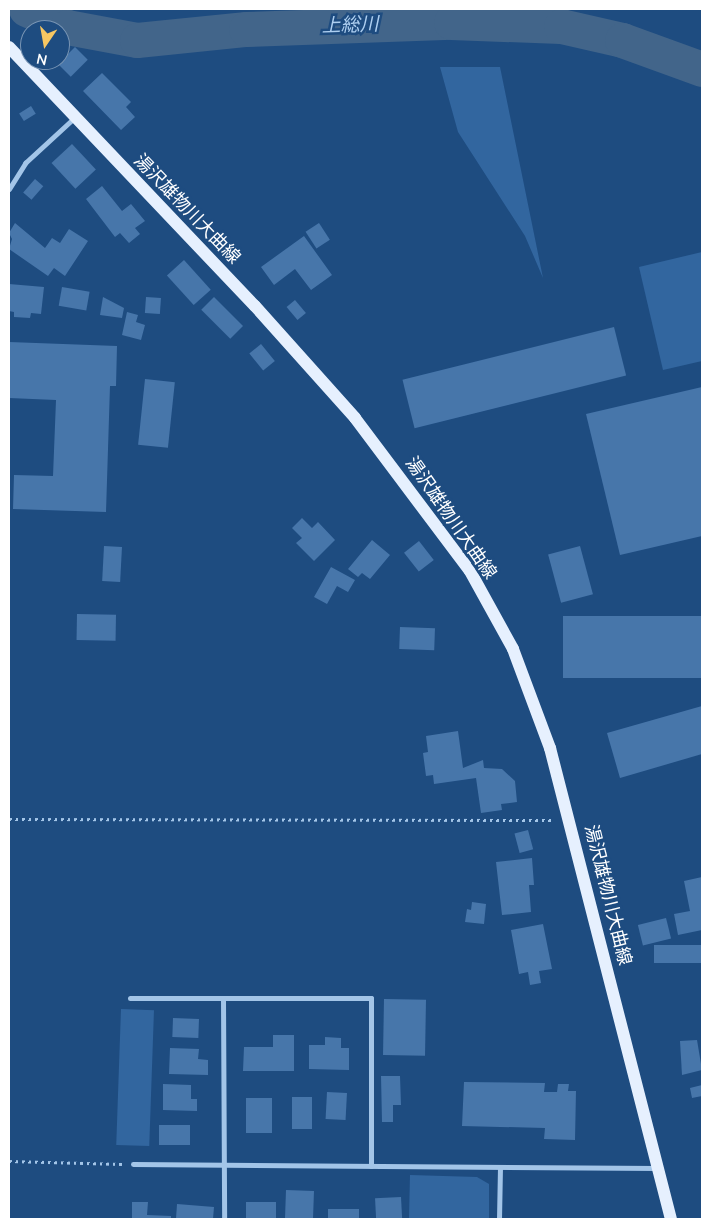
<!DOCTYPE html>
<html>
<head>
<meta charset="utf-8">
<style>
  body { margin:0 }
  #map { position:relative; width:711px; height:1228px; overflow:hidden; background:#1e4c80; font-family:"Nunito Sans","Noto Sans JP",sans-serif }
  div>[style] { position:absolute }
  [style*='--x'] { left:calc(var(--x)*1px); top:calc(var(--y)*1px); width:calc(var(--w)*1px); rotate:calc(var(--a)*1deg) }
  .green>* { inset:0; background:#32669f; transform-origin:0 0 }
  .river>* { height:35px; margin:-17.5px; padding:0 17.5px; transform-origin:17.5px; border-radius:17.5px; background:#42658a }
  .building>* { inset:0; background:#4776aa; transform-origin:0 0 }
  .path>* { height:3px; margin-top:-1.5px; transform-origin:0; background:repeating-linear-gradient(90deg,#a3c5e8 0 2.5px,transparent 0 6.5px) }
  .street>* { height:5px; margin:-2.5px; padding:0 2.5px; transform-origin:2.5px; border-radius:2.5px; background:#a3c5e8 }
  .primary>* { height:12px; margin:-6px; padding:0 6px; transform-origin:6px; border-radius:6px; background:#e6f0fe }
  span { translate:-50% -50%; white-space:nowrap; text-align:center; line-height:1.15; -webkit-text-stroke:5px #1e4c80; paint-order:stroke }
  .street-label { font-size:18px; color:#fff }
  .water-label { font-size:19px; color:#aecff0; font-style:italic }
  .frame { position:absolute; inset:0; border:10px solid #fff; pointer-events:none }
  .north { position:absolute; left:20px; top:20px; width:50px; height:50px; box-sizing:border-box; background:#1e4c80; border:1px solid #7894b3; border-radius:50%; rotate:192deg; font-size:14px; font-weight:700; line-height:20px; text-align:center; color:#fff }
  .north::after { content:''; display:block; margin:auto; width:18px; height:22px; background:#f7c762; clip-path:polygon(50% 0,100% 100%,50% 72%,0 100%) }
</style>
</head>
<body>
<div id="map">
  <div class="green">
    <i style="clip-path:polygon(440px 67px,500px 67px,543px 278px,525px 236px,458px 132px)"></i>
    <i style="clip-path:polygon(702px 252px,702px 361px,663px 370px,639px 267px)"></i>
    <i style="left:121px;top:1009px;width:33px;height:136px;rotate:2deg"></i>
    <i style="clip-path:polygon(410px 1175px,477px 1177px,489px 1184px,489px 1219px,409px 1219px)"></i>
  </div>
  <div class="river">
    <i style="--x:26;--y:9;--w:45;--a:23.7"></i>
    <i style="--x:67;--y:27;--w:71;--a:10.5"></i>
    <i style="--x:137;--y:40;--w:110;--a:-5.8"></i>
    <i style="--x:246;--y:29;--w:205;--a:-2"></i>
    <i style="--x:451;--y:22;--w:110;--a:2.1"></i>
    <i style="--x:561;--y:26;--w:63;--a:12.9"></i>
    <i style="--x:622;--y:40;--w:85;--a:19.9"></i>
  </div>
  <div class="building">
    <i style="left:75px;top:47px;width:18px;height:24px;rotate:45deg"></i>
    <i style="clip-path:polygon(102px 73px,131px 102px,126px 107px,135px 117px,121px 130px,83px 91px)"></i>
    <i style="left:31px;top:106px;width:9px;height:14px;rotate:58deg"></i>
    <i style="left:72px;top:144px;width:35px;height:28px;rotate:47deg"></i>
    <i style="left:35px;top:179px;width:11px;height:18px;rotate:41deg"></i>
    <i style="clip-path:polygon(102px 186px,122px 211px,131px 204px,145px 221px,135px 228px,140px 234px,129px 243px,120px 233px,115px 237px,86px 199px)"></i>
    <i style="clip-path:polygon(15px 223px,45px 248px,52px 238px,60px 243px,69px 229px,88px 241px,65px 276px,54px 268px,48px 276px,9px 249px,12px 239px,9px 233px)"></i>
    <i style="left:319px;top:223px;width:20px;height:16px;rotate:57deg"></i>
    <i style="clip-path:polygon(304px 236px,332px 275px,311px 290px,295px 269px,274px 285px,261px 267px)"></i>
    <i style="left:184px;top:260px;width:40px;height:23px;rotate:48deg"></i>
    <i style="clip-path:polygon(9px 284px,44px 287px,41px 314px,31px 313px,30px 318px,14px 317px,14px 312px,9px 311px)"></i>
    <i style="left:62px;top:287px;width:28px;height:19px;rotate:10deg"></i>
    <i style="clip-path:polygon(103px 297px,124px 308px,122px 318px,100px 315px)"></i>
    <i style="left:146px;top:297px;width:15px;height:16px;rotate:4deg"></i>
    <i style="left:214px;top:297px;width:41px;height:18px;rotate:45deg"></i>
    <i style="left:295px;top:300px;width:17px;height:11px;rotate:50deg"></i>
    <i style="clip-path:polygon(127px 312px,138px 315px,136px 322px,145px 325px,141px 340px,122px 335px)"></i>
    <i style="left:614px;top:327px;width:50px;height:218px;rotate:76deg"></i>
    <i style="clip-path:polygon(9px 342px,117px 346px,116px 386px,110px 386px,106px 512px,13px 509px,14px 475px,53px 476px,56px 400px,9px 398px)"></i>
    <i style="left:261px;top:344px;width:22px;height:15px;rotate:51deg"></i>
    <i style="left:145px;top:379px;width:30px;height:66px;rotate:6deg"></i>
    <i style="clip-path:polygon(702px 387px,702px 536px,620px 555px,586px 414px)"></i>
    <i style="clip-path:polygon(302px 518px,312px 528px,318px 522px,335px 540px,314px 561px,296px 543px,302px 538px,292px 528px)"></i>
    <i style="clip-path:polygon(372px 540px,390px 555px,370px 579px,362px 573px,358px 577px,348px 569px)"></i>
    <i style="left:419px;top:541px;width:24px;height:19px;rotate:52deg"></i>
    <i style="left:104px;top:546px;width:18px;height:35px;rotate:3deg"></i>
    <i style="left:580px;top:546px;width:50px;height:33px;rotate:75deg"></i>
    <i style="clip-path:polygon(331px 567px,355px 580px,348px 592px,337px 586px,327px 604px,314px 597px)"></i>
    <i style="left:77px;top:614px;width:39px;height:26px;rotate:1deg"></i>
    <i style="left:702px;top:616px;width:62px;height:139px;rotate:90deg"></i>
    <i style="left:400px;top:627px;width:35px;height:22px;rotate:2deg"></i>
    <i style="clip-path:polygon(702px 706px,702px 754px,620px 778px,607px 733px)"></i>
    <i style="clip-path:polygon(458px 731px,463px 768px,483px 760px,484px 768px,502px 769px,515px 781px,517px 802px,501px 804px,502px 810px,481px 813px,476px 778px,434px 784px,433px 775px,426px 776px,423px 753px,428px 752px,426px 736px)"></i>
    <i style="left:528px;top:830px;width:20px;height:14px;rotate:75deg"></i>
    <i style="clip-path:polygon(532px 858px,534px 885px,529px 885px,531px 912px,502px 915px,496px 862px)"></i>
    <i style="clip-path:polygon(702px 877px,702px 930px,678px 935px,674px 914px,690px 911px,684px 881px)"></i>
    <i style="clip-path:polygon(472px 902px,486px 904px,484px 924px,465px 922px,467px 909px,471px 910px)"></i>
    <i style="left:666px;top:918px;width:21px;height:29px;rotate:76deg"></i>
    <i style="clip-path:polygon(543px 924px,552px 969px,539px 971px,541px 983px,530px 985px,528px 972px,519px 974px,511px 930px)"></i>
    <i style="left:702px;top:945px;width:18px;height:48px;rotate:90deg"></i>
    <i style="left:384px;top:999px;width:42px;height:56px;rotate:1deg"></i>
    <i style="left:173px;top:1018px;width:26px;height:19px;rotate:2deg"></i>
    <i style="clip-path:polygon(273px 1035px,294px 1035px,294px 1071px,243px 1071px,244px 1047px,273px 1047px)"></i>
    <i style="clip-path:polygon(325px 1037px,341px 1038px,341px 1048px,349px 1048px,349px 1070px,309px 1069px,309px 1045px,325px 1045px)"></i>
    <i style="clip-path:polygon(697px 1040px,702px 1070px,682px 1075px,680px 1041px)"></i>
    <i style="clip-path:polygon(170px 1048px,199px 1049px,198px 1059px,208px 1060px,208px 1075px,169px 1074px)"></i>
    <i style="clip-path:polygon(381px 1076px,400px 1076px,401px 1105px,393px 1105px,393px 1122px,382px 1122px)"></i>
    <i style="clip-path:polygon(464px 1082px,545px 1083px,544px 1092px,557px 1092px,558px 1084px,569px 1084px,568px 1091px,576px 1091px,575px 1140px,544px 1139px,545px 1128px,462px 1126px)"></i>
    <i style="clip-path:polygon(163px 1084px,191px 1085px,191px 1099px,197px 1099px,197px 1111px,163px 1110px)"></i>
    <i style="clip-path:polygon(702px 1085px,702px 1096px,692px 1098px,690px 1088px)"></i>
    <i style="left:327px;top:1092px;width:20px;height:27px;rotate:3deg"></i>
    <i style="left:292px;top:1097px;width:20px;height:32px"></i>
    <i style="left:246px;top:1098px;width:26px;height:35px"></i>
    <i style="left:159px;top:1125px;width:31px;height:20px"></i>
    <i style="left:286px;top:1190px;width:28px;height:29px;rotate:2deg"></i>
    <i style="left:401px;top:1197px;width:22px;height:26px;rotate:87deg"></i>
    <i style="clip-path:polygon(132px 1202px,148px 1202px,147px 1215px,171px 1216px,171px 1219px,132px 1219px)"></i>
    <i style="left:246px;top:1202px;width:30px;height:17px"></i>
    <i style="clip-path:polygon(177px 1204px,214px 1207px,213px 1219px,176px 1219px)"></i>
    <i style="left:328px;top:1209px;width:31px;height:10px"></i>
  </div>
  <div class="path">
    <i style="--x:9;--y:819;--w:544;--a:0.11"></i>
    <i style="--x:9;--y:1161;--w:113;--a:1.5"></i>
  </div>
  <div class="street">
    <i style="--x:9;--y:189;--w:31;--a:-58"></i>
    <i style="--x:25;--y:163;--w:68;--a:-42.6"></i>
    <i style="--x:130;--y:998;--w:241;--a:0"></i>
    <i style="--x:371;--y:998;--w:168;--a:90"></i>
    <i style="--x:223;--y:998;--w:221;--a:89.7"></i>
    <i style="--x:133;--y:1164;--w:525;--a:0.44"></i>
    <i style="--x:499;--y:1219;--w:52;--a:-88.9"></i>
  </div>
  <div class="primary">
    <i style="--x:9;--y:47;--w:357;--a:46.5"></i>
    <i style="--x:255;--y:306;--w:150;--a:48.2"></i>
    <i style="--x:355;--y:418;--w:191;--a:53.1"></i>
    <i style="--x:470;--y:571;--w:89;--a:61.1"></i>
    <i style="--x:513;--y:649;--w:106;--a:69.5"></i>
    <i style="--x:550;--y:748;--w:486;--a:75.6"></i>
  </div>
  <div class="street-label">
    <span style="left:187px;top:209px;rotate:46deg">湯沢雄物川大曲線</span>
    <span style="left:451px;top:518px;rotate:55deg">湯沢雄物川大曲線</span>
    <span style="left:608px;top:895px;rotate:76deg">湯沢雄物川大曲線</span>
  </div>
  <div class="water-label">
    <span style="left:350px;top:26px;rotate:-2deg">上総川</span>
  </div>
  <div class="frame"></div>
  <div class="north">N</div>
</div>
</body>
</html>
